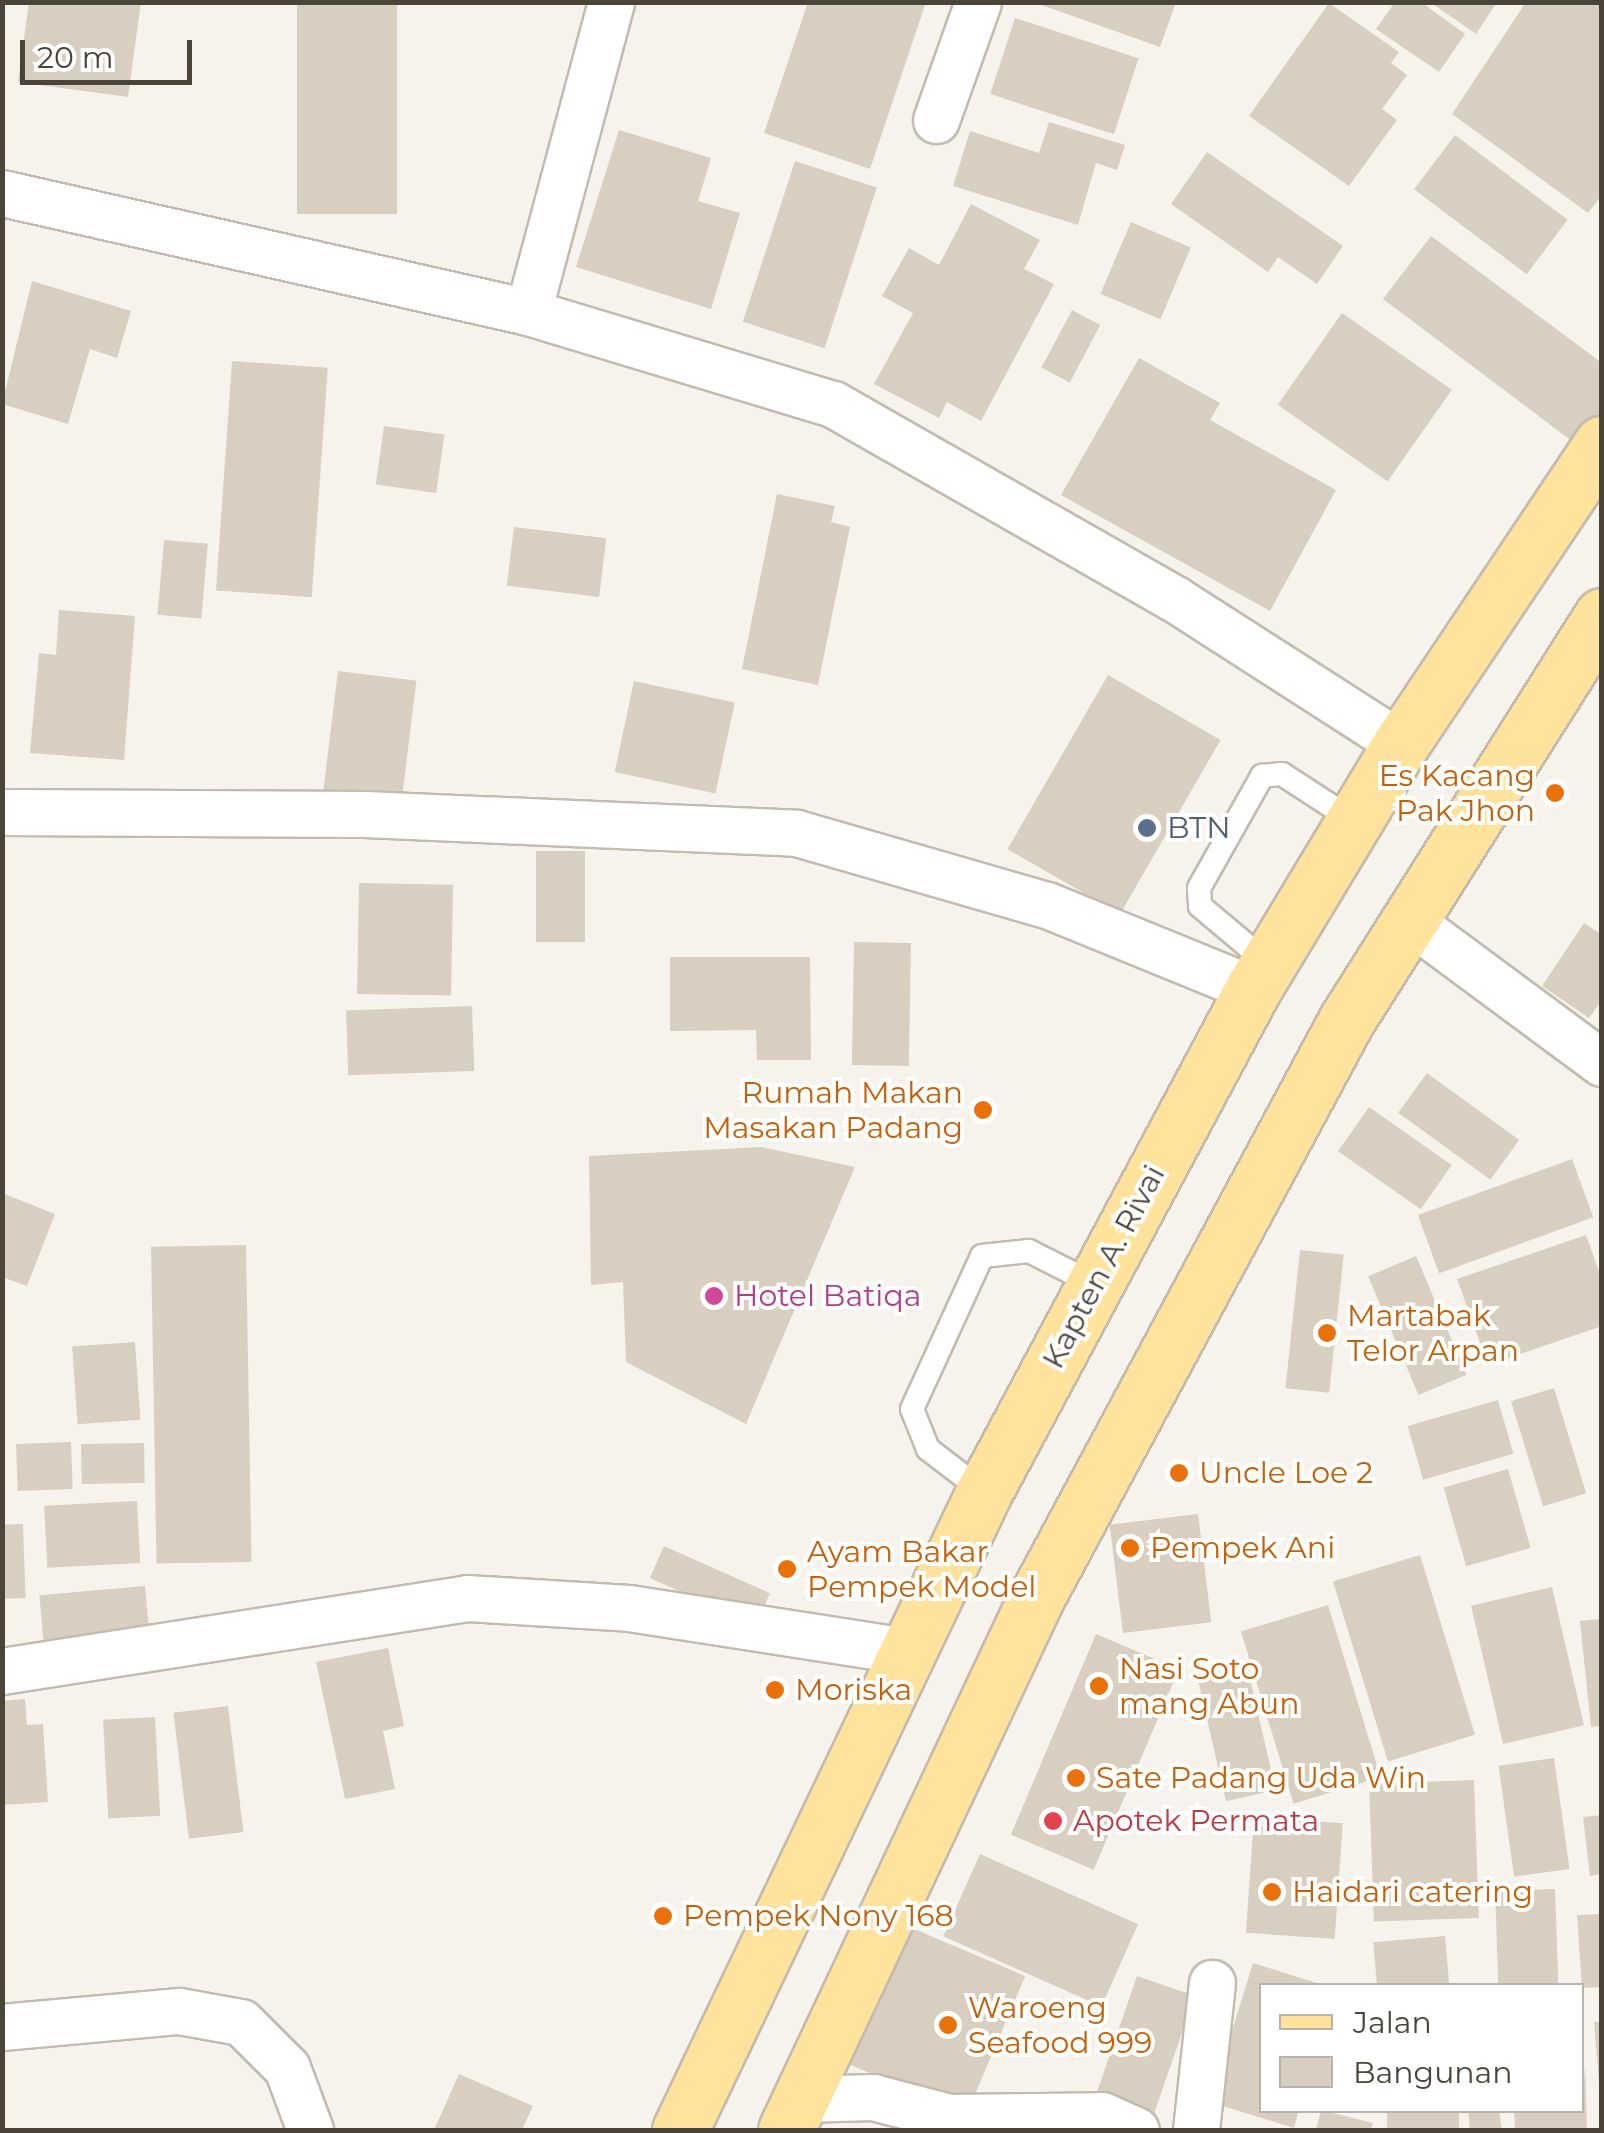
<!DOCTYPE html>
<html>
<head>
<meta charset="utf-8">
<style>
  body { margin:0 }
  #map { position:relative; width:1604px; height:2133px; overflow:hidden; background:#f6f3ec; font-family:Montserrat,sans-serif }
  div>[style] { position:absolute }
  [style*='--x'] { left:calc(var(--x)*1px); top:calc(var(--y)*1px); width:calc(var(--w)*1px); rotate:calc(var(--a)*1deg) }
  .building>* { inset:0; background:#d8cfc1; transform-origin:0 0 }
  .roads { filter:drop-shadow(2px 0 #c2bbae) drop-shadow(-2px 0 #c2bbae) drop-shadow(0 2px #c2bbae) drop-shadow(0 -2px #c2bbae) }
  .lane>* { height:22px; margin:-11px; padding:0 11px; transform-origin:11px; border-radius:11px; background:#fff }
  .street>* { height:45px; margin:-22.5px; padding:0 22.5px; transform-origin:22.5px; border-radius:22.5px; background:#fff }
  .primary>* { height:55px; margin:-27.5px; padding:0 27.5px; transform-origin:27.5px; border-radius:27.5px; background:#ffe39c }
  .dots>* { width:28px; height:28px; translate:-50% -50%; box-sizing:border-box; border:5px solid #fff; border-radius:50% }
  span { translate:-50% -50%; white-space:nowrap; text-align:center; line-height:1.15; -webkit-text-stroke:8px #fff; paint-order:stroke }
  .food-label { font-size:30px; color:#c56008 }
  .right { translate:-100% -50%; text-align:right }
  .left { translate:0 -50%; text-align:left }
  .service-label { font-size:30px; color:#4e5e75 }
  .street-label { font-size:30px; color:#4b4439 }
  .hotel-label { font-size:30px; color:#b23c85 }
  .health-label { font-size:30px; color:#be3a42 }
  .frame { position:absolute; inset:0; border:5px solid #4b4439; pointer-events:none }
  .legend { position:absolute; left:1259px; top:1983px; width:325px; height:130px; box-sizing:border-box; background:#fff; border:2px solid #b7b4b0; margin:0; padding:12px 18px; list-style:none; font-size:30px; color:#4b4439 }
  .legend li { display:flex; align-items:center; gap:20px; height:50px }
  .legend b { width:50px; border:2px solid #b7b4b0 }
  .scale { position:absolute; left:20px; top:40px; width:172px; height:45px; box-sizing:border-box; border:5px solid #4b4439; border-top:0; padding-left:12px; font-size:30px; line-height:35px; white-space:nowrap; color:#4b4439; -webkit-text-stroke:8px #fff; paint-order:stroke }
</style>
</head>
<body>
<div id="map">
  <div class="building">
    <i style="clip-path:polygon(29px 2px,141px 2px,128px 97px,18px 82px)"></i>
    <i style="left:297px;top:2px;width:100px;height:212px"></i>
    <i style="clip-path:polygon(808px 2px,926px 2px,870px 169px,764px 133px)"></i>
    <i style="clip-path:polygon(1033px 2px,1176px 2px,1160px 47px)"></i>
    <i style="clip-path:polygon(1395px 2px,1421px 2px,1465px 34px,1439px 72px,1376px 29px)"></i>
    <i style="clip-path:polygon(1430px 2px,1497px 2px,1476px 34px)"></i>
    <i style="clip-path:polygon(1526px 2px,1602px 2px,1602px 195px,1588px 213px,1452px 114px)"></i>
    <i style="clip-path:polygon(1329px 3px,1399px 52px,1391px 63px,1407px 75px,1382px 109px,1397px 120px,1349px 186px,1249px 116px)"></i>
    <i style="left:1015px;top:18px;width:130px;height:80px;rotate:18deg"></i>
    <i style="clip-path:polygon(1049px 122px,1125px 145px,1117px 170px,1096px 163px,1078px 225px,953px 186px,970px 131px,1039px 153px)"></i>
    <i style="clip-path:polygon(619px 130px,711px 158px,698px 201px,740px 213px,711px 309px,576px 267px)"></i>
    <i style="left:1455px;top:135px;width:141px;height:68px;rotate:37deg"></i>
    <i style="clip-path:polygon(1207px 152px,1343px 246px,1317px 284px,1278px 257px,1268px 272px,1171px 204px)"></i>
    <i style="left:795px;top:161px;width:86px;height:169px;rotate:18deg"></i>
    <i style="clip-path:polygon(971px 204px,1040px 240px,1024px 269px,1054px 284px,981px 421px,947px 402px,939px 418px,874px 384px,913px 313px,882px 296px,909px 248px,939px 265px)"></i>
    <i style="left:1131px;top:222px;width:65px;height:78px;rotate:23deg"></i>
    <i style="clip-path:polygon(1431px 236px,1602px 363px,1602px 420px,1581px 448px,1383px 299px)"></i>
    <i style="clip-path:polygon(32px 281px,131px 311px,117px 358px,90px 349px,68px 424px,2px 404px)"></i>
    <i style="left:1072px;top:310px;width:32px;height:65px;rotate:28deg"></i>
    <i style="left:1342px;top:313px;width:134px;height:112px;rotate:35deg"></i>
    <i style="clip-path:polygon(1139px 358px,1220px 403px,1210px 420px,1336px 490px,1270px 611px,1061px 495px)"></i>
    <i style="left:232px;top:361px;width:96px;height:230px;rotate:4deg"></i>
    <i style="left:384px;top:426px;width:61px;height:59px;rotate:8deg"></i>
    <i style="clip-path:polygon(777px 494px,835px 506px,831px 522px,850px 527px,818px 685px,742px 669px)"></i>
    <i style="left:514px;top:527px;width:93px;height:59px;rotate:7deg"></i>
    <i style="left:164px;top:540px;width:44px;height:75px;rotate:5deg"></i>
    <i style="clip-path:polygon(59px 610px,135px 616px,124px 760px,30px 753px,39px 653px,56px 655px)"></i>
    <i style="left:338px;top:671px;width:79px;height:125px;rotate:7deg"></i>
    <i style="left:1108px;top:675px;width:130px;height:201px;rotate:30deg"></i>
    <i style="left:634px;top:681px;width:103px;height:93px;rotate:12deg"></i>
    <i style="left:536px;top:851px;width:49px;height:91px"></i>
    <i style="left:359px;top:883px;width:94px;height:111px;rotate:1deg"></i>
    <i style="clip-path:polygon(1584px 923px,1602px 935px,1602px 1000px,1589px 1018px,1542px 986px)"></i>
    <i style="left:854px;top:942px;width:57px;height:123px;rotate:1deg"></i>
    <i style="clip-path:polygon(670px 957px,810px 957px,811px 1060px,757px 1060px,756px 1030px,670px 1031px)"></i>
    <i style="left:472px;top:1006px;width:65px;height:126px;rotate:88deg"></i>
    <i style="left:1427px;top:1073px;width:114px;height:49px;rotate:36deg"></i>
    <i style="left:1369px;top:1107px;width:101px;height:54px;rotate:35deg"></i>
    <i style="clip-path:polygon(761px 1147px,855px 1167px,746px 1424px,626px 1362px,623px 1282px,591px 1285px,589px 1156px)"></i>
    <i style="left:1572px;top:1159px;width:62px;height:164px;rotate:70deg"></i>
    <i style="clip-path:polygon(2px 1193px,55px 1214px,27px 1286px,2px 1277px)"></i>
    <i style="clip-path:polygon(1586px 1235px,1602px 1280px,1602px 1326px,1488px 1365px,1457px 1279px)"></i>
    <i style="left:246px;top:1245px;width:317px;height:95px;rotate:89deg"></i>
    <i style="left:1300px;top:1250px;width:44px;height:139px;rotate:6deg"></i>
    <i style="left:1416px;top:1256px;width:129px;height:52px;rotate:67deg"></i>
    <i style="left:135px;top:1342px;width:78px;height:63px;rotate:86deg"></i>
    <i style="left:1554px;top:1388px;width:110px;height:45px;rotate:73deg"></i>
    <i style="left:1498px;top:1400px;width:56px;height:94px;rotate:74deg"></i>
    <i style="left:71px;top:1442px;width:47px;height:55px;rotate:88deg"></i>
    <i style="left:144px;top:1443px;width:40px;height:63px;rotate:89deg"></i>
    <i style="left:1508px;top:1469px;width:82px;height:67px;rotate:74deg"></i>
    <i style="left:137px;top:1501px;width:62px;height:93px;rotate:87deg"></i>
    <i style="left:1198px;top:1514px;width:109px;height:89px;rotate:83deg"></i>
    <i style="left:23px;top:1524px;width:74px;height:21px;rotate:88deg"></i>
    <i style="left:664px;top:1546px;width:116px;height:35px;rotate:24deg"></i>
    <i style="left:1420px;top:1555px;width:188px;height:91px;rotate:73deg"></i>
    <i style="left:145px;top:1586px;width:49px;height:106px;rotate:85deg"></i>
    <i style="left:1552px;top:1587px;width:142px;height:83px;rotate:77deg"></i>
    <i style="left:1328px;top:1605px;width:180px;height:91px;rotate:73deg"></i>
    <i style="clip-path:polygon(1602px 1619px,1602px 1726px,1591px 1727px,1580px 1621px)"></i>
    <i style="left:1096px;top:1634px;width:90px;height:218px;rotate:23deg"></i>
    <i style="clip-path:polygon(388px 1648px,404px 1726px,383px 1731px,395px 1789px,345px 1799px,316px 1662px)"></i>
    <i style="left:1248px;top:1670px;width:123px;height:51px;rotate:77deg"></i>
    <i style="clip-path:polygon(25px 1699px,27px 1725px,43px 1724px,48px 1802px,2px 1805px,2px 1701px)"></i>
    <i style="left:228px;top:1706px;width:127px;height:55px;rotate:83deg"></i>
    <i style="left:155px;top:1717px;width:99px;height:52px;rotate:87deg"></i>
    <i style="left:1554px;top:1758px;width:112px;height:56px;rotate:82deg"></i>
    <i style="left:1474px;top:1780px;width:138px;height:105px;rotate:88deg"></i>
    <i style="clip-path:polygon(1602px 1815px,1602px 1874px,1590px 1876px,1583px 1817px)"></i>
    <i style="left:1254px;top:1817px;width:89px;height:116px;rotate:4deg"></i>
    <i style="left:980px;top:1854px;width:173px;height:90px;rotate:24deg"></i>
    <i style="left:1555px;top:1889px;width:97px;height:60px;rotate:88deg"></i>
    <i style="clip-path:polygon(1602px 1914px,1602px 1987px,1582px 1988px,1577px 1915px)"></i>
    <i style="left:900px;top:1923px;width:136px;height:150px;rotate:23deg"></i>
    <i style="left:1445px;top:1936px;width:50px;height:72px;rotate:85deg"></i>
    <i style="clip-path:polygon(1253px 1963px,1323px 1985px,1262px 1986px,1262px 2110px,1299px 2110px,1294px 2128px,1210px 2102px)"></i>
    <i style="left:1137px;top:1976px;width:61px;height:124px;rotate:19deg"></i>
    <i style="clip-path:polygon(1594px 2022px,1602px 2022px,1602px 2082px,1599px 2082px)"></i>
    <i style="clip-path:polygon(1585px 2065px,1587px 2130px,1515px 2130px,1514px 2110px,1582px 2110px)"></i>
    <i style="clip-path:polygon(459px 2074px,533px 2106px,522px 2130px,434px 2130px)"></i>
    <i style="clip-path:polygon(1321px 2110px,1373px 2123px,1371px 2130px,1316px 2130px)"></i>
    <i style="left:1387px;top:2110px;width:72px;height:20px"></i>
    <i style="clip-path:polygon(1468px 2110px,1499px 2110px,1502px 2130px,1470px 2130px)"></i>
  </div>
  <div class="roads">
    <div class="lane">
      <i style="--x:1269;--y:964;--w:90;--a:-140"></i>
      <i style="--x:1200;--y:906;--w:18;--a:-93"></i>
      <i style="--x:1199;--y:888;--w:129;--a:-60.6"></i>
      <i style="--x:1262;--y:776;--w:20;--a:-6"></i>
      <i style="--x:1282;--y:774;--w:88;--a:33"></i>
      <i style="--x:984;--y:1492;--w:71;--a:-142.5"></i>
      <i style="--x:928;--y:1449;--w:43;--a:-111.8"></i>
      <i style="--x:912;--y:1409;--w:168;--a:-65.4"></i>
      <i style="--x:982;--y:1256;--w:47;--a:-6.1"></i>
      <i style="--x:1029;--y:1251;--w:73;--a:26.9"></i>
    </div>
    <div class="street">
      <i style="--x:936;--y:120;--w:125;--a:-70.4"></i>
      <i style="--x:2;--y:193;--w:539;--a:12.75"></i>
      <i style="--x:528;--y:312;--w:319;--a:16.8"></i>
      <i style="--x:833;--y:404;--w:394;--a:29.7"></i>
      <i style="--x:1175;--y:599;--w:269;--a:32.7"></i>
      <i style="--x:528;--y:312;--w:321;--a:-75"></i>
      <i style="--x:2;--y:812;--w:363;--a:0.3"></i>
      <i style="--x:365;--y:814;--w:432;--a:2.5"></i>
      <i style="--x:797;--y:833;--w:260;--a:16.1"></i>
      <i style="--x:1047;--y:905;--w:222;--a:22.2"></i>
      <i style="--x:1410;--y:921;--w:239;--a:36.5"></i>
      <i style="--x:2;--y:1671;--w:471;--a:-8.9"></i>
      <i style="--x:467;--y:1598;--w:162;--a:3.5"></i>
      <i style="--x:629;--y:1608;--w:282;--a:8.8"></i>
      <i style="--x:2;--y:2027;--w:178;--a:-5.2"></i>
      <i style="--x:179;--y:2011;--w:63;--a:10.1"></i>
      <i style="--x:241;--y:2022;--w:65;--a:45"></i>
      <i style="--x:287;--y:2068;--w:66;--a:69.6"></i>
      <i style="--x:801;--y:2099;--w:72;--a:-1.6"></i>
      <i style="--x:873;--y:2097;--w:79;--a:14.7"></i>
      <i style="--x:949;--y:2117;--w:153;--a:-0.7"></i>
      <i style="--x:1102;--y:2115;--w:37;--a:24"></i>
      <i style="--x:1196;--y:2130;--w:148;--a:-83.8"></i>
    </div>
    <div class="primary">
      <i style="--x:680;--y:2130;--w:707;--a:-64.52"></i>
      <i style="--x:984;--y:1492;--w:570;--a:-61.86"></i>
      <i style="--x:1253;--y:989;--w:286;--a:-58.9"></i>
      <i style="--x:1401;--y:744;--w:361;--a:-56.2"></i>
      <i style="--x:786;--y:2130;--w:588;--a:-64.83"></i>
      <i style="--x:1036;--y:1598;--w:655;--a:-61.75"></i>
      <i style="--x:1346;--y:1021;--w:479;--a:-57.7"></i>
    </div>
  </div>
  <div class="dots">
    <i style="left:1555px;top:793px;background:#e8710a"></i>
    <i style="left:1147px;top:828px;background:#5c6f8a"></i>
    <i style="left:983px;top:1110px;background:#e8710a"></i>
    <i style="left:714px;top:1296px;background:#d1479c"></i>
    <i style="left:1327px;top:1333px;background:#e8710a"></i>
    <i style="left:1179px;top:1473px;background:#e8710a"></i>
    <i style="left:1130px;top:1548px;background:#e8710a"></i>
    <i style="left:787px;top:1569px;background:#e8710a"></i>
    <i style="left:1099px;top:1686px;background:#e8710a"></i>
    <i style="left:775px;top:1690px;background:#e8710a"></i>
    <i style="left:1076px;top:1778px;background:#e8710a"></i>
    <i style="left:1053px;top:1821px;background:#e0444e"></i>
    <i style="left:1272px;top:1892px;background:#e8710a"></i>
    <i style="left:663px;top:1916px;background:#e8710a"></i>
    <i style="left:948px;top:2025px;background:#e8710a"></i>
  </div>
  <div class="food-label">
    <span class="right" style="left:1535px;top:793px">Es Kacang<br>Pak Jhon</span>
    <span class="right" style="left:963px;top:1110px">Rumah Makan<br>Masakan Padang</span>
    <span class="left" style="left:1347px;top:1333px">Martabak<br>Telor Arpan</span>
    <span class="left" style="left:1199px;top:1473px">Uncle Loe 2</span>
    <span class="left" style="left:1150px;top:1548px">Pempek Ani</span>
    <span class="left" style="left:807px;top:1569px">Ayam Bakar<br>Pempek Model</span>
    <span class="left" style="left:1119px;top:1686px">Nasi Soto<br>mang Abun</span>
    <span class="left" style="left:795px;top:1690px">Moriska</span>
    <span class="left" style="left:1096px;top:1778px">Sate Padang Uda Win</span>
    <span class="left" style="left:1292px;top:1892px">Haidari catering</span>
    <span class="left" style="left:683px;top:1916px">Pempek Nony 168</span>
    <span class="left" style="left:968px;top:2025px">Waroeng<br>Seafood 999</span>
  </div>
  <div class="service-label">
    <span class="left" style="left:1167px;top:828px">BTN</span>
  </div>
  <div class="street-label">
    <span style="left:1104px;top:1267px;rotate:-62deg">Kapten A. Rivai</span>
  </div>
  <div class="hotel-label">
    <span class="left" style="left:734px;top:1296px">Hotel Batiqa</span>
  </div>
  <div class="health-label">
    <span class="left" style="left:1073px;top:1821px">Apotek Permata</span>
  </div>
  <div class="frame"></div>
  <ul class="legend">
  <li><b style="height:12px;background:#ffe39c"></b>Jalan</li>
  <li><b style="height:28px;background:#d8cfc1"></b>Bangunan</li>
  </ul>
  <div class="scale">20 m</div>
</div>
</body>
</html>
